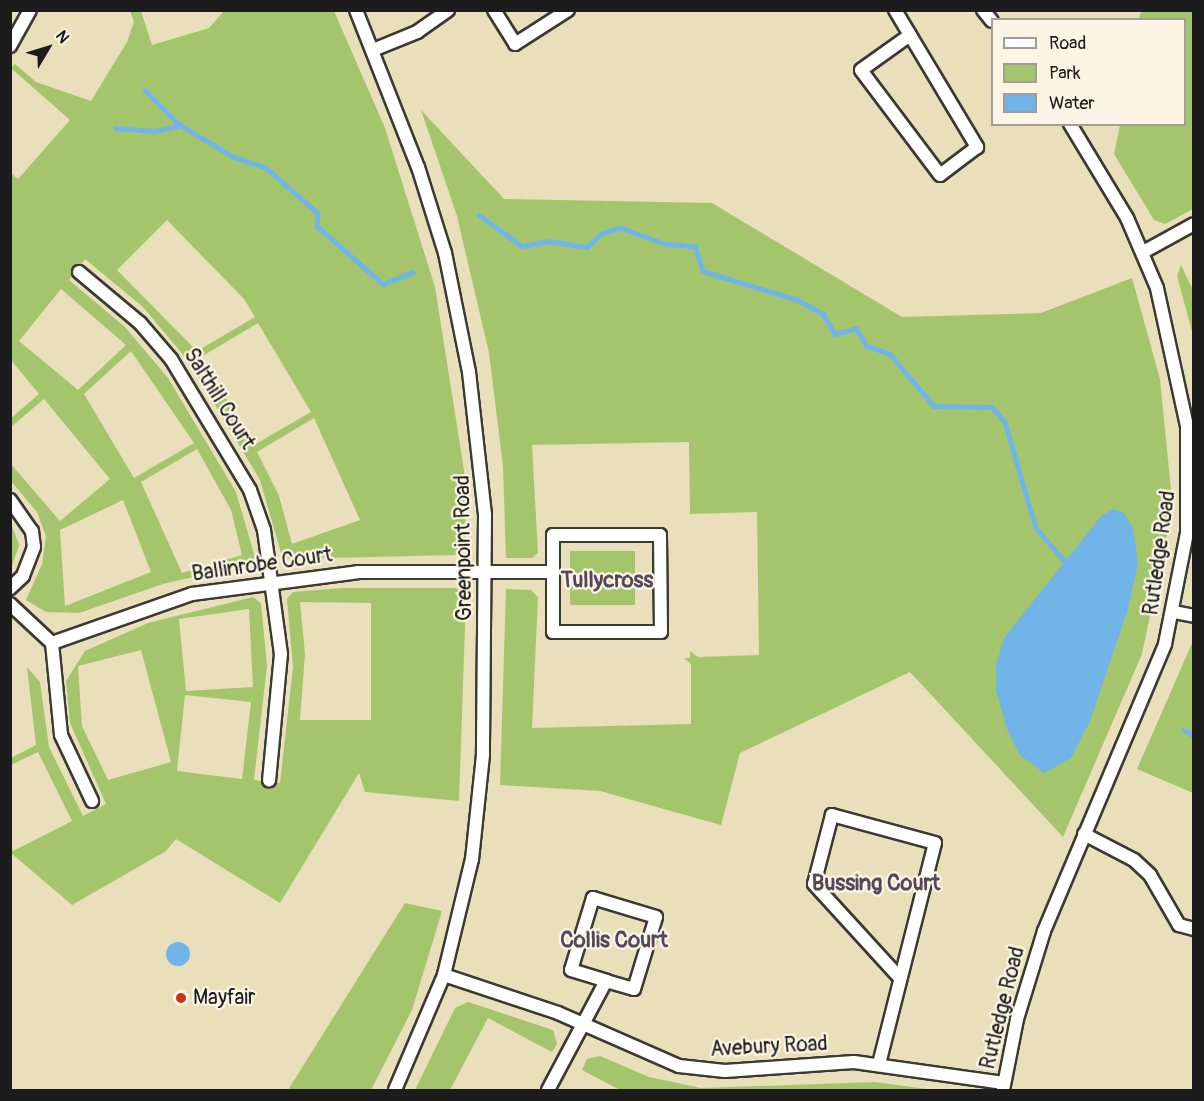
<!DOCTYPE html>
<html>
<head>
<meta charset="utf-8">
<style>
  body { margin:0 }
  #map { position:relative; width:1204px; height:1101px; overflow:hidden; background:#e9dfbb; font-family:Pangolin,sans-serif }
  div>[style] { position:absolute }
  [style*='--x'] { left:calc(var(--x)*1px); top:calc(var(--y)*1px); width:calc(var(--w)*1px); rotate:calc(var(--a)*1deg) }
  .green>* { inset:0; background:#a5c56d; transform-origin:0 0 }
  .water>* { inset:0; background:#71b4e7 }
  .round { border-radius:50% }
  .stream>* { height:4.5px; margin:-2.25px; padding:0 2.25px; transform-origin:2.25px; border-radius:2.25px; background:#71b4e7 }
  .roads { filter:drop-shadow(2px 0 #3b3934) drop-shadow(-2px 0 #3b3934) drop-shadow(0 2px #3b3934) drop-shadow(0 -2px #3b3934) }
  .street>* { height:12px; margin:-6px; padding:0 6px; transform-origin:6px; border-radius:6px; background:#fff }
  .dots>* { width:16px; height:16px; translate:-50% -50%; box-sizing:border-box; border:3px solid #fcf5e5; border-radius:50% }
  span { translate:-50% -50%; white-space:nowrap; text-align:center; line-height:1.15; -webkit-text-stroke:4.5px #fcf5e5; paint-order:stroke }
  .street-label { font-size:21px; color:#1c1c1c }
  .poi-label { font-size:21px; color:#1c1c1c }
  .left { translate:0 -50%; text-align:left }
  .neighbourhood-label { font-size:22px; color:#534758; font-weight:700 }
  .frame { position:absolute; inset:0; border:12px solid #1c1c1c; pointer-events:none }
  .legend { position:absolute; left:991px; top:18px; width:195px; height:108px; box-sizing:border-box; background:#fcf5e5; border:2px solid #a29e95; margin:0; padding:8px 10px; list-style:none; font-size:18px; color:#1c1c1c }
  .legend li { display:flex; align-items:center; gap:12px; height:30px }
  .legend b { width:30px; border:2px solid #a29e95 }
  .north { position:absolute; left:18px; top:18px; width:60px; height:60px; -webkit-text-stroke:4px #fcf5e5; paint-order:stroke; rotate:52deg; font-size:16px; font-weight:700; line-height:24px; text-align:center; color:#1c1c1c }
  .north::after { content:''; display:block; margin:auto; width:21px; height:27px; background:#1c1c1c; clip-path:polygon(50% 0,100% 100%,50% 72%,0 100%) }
</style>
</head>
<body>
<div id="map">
  <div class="green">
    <i style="clip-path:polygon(evenodd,130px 11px,141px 11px,152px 45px,209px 28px,224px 11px,334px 11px,385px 128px,435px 287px,464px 470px,466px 545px,456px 555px,289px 559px,281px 553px,260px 480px,190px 363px,143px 307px,85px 259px,69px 280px,125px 327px,168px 378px,236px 492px,255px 557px,249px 564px,163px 584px,79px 613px,46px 612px,26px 600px,42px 564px,46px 536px,37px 512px,11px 481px,10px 463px,60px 521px,110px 479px,44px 399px,11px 427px,11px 418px,39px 394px,11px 360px,11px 173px,18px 179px,70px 120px,11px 68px,15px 64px,36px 82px,91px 101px,127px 42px,134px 22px,130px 11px,167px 220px,244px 299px,255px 317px,197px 351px,117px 270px,167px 220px,130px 11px,61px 289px,126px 345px,78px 390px,19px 341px,61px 289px,130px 11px,258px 323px,311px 412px,254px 445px,201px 357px,258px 323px,130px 11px,131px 351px,194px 443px,134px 478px,84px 394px,131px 351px,130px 11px,314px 418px,360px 520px,292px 544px,279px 496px,257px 452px,314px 418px,130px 11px,197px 449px,231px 510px,242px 555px,182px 573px,141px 482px,197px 449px,130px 11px,123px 500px,151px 572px,65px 606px,60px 530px,123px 500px)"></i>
    <i style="clip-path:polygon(1141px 11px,1193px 11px,1193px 209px,1165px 224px,1154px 220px,1114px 154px,1120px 125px,1184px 124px,1184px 20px,1139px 19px)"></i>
    <i style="clip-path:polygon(421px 110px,504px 199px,712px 203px,902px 317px,1041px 313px,1132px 278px,1160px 379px,1171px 490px,1168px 529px,1142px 654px,1063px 837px,910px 672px,740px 753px,721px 825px,600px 791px,500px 785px,506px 589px,531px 590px,538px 597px,532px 728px,691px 724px,691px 664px,684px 658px,690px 658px,690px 651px,698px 657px,759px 655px,757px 512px,690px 514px,689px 442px,532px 445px,538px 553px,532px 558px,506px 558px,503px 466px,489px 353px,457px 216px)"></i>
    <i style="clip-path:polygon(1181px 265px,1193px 290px,1193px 335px,1177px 276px)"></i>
    <i style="clip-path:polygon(11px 523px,19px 545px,11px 569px)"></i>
    <i style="left:635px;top:551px;width:54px;height:65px;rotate:90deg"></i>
    <i style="clip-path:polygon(evenodd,341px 588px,456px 588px,466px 598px,459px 801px,365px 792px,359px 773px,280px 903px,176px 839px,166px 851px,72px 905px,11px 853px,10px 846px,13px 851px,72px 821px,38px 752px,11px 765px,11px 758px,36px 745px,27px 667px,40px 682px,49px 747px,83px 816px,106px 804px,70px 723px,66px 681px,85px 651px,148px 623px,253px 597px,261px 603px,267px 666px,254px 780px,280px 783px,293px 667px,287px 599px,293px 592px,341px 588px,300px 602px,371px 603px,371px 720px,300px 720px,305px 654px,300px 602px,341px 588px,249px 609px,253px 687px,186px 691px,179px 619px,249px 609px,341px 588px,141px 650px,171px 762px,108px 780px,82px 726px,78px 666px,141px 650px,341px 588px,185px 695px,251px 702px,242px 779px,177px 771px,185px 695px)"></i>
    <i style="clip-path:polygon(1193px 641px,1193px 793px,1137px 769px)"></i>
    <i style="clip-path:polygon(405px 903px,442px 911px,412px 1010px,371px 1090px,288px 1090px)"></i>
    <i style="clip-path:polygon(468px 1002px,553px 1030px,557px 1044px,552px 1052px,488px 1018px,450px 1090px,415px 1090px,455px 1008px)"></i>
    <i style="clip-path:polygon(600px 1056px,649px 1077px,701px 1088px,875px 1082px,935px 1090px,620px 1090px,582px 1070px,587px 1059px)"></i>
  </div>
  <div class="water">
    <i style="clip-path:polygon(1113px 509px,1123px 512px,1133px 528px,1138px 564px,1127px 612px,1090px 721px,1071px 758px,1044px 773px,1020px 755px,1008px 732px,996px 691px,996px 665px,1004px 638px,1101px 516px)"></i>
    <i class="round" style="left:166px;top:942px;width:24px;height:24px"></i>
  </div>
  <div class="stream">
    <i style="--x:145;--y:90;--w:49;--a:45"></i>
    <i style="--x:180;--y:125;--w:63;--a:30.7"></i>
    <i style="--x:234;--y:157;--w:33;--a:18"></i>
    <i style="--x:265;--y:167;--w:70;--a:41"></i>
    <i style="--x:318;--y:213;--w:13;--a:94"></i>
    <i style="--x:317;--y:226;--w:88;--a:41.3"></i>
    <i style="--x:383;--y:284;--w:32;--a:-22"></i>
    <i style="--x:115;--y:128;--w:40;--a:4.3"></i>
    <i style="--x:155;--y:131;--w:26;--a:-13"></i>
    <i style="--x:479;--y:215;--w:53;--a:35.8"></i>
    <i style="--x:522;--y:246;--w:27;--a:-10"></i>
    <i style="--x:549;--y:241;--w:38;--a:9"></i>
    <i style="--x:587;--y:247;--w:21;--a:-43"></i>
    <i style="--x:602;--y:233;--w:20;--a:-15"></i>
    <i style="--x:621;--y:228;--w:48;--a:19.6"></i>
    <i style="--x:666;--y:244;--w:29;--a:4"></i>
    <i style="--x:695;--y:246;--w:26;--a:72"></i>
    <i style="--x:703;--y:271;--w:99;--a:17"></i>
    <i style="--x:798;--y:300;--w:29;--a:29"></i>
    <i style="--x:823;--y:314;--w:23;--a:59"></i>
    <i style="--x:835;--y:334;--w:22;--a:-16"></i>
    <i style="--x:856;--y:328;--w:21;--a:59"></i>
    <i style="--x:867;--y:346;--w:24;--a:19"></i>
    <i style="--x:890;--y:354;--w:68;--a:49.8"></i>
    <i style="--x:934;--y:406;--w:58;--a:1"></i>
    <i style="--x:992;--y:407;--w:20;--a:49"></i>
    <i style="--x:1005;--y:422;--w:110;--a:73.7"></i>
    <i style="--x:1036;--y:528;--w:50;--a:49"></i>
    <i style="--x:1184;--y:730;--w:12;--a:31"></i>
  </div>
  <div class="roads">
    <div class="street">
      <i style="--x:356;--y:10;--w:169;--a:68.5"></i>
      <i style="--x:418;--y:167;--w:90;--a:72.6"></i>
      <i style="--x:445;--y:253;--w:121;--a:78.6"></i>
      <i style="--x:469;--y:372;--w:144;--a:83.6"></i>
      <i style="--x:485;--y:515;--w:240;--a:90.5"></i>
      <i style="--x:483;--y:755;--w:105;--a:96"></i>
      <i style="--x:472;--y:859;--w:119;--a:103.6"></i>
      <i style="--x:444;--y:975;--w:125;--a:113.1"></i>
      <i style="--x:494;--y:10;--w:40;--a:58"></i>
      <i style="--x:515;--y:44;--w:63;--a:-32.7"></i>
      <i style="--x:895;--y:10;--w:29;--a:59"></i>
      <i style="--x:910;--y:35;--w:131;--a:59.1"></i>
      <i style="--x:977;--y:147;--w:46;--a:142.9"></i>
      <i style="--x:940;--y:175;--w:131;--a:-127"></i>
      <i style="--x:861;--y:70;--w:60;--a:-35.5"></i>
      <i style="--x:983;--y:10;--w:14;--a:51"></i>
      <i style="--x:10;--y:46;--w:41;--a:-60.9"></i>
      <i style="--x:373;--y:50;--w:48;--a:-22.2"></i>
      <i style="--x:417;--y:32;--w:38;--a:-35"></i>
      <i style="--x:1143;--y:252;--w:58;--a:-28.8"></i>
      <i style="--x:79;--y:272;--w:80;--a:39.9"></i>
      <i style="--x:140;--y:323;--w:48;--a:49.3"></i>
      <i style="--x:171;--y:359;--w:153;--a:58.9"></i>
      <i style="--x:250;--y:490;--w:42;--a:70.7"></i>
      <i style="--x:264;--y:530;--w:125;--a:82.2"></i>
      <i style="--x:281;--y:654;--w:127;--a:95.4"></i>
      <i style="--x:10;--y:500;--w:38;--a:55"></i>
      <i style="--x:32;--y:531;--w:16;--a:83"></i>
      <i style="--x:34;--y:547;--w:31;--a:111"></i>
      <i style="--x:23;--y:576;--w:18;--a:137"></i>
      <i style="--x:10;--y:604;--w:57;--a:42.9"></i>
      <i style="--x:1174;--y:612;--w:20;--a:11"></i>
      <i style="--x:52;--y:643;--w:148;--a:-19.3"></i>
      <i style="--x:192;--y:594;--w:167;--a:-7.5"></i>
      <i style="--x:358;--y:572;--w:195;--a:0"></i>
      <i style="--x:553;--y:572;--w:60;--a:90"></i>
      <i style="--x:553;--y:632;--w:108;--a:0"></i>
      <i style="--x:661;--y:632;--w:97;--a:-90.6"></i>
      <i style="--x:660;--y:535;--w:107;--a:180"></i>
      <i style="--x:553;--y:535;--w:37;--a:90"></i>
      <i style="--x:52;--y:643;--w:92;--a:84.4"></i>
      <i style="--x:61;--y:735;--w:73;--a:64.8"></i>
      <i style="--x:1084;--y:834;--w:56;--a:27.5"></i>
      <i style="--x:1134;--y:860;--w:22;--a:43"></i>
      <i style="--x:1150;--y:875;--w:58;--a:59.9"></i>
      <i style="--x:1179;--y:925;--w:16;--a:15"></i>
      <i style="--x:444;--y:975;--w:120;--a:18.4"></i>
      <i style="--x:558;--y:1013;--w:132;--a:23.7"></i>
      <i style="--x:679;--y:1066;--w:46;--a:6.2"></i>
      <i style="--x:725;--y:1071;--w:129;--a:-4"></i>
      <i style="--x:854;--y:1062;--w:151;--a:8"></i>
      <i style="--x:879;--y:1064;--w:228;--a:-75.8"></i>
      <i style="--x:935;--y:843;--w:107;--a:-164.8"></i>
      <i style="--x:832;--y:815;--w:71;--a:104.6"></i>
      <i style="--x:814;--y:884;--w:126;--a:47.6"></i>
      <i style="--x:548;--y:1090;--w:123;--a:-62"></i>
      <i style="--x:606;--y:981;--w:29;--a:16"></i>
      <i style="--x:634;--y:989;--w:75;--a:-73"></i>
      <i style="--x:656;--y:917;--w:66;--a:-163.2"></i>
      <i style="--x:593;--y:898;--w:75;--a:107"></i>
      <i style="--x:571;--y:970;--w:37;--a:17"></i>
      <i style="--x:1003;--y:1090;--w:72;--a:-78.8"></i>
      <i style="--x:1017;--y:1019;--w:92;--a:-72.9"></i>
      <i style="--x:1044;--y:931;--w:311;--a:-67.1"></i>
      <i style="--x:1165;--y:644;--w:113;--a:-78.8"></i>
      <i style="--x:1187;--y:533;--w:107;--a:-90"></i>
      <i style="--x:1187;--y:426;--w:141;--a:-102.3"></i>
      <i style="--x:1157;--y:288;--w:76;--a:-113.2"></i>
      <i style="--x:1127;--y:218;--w:110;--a:-121.2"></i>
    </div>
  </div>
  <div class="dots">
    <i style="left:181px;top:998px;background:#c8321e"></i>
  </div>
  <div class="street-label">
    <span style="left:219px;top:399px;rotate:58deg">Salthill Court</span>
    <span style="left:464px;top:548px;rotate:-91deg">Greenpoint Road</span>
    <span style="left:1160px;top:553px;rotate:-82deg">Rutledge Road</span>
    <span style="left:262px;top:565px;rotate:-8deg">Ballinrobe Court</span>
    <span style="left:1003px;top:1008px;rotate:-76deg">Rutledge Road</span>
    <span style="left:769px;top:1047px;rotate:-3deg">Avebury Road</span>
  </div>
  <div class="poi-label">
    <span class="left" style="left:193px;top:998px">Mayfair</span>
  </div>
  <div class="neighbourhood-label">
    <span style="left:607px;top:581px">Tullycross</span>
    <span style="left:876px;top:884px">Bussing Court</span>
    <span style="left:614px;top:941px">Collis Court</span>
  </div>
  <div class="frame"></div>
  <ul class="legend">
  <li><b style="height:8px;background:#fff"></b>Road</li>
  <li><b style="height:16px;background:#a5c56d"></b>Park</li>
  <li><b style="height:16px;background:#71b4e7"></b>Water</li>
  </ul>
  <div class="north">N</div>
</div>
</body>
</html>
